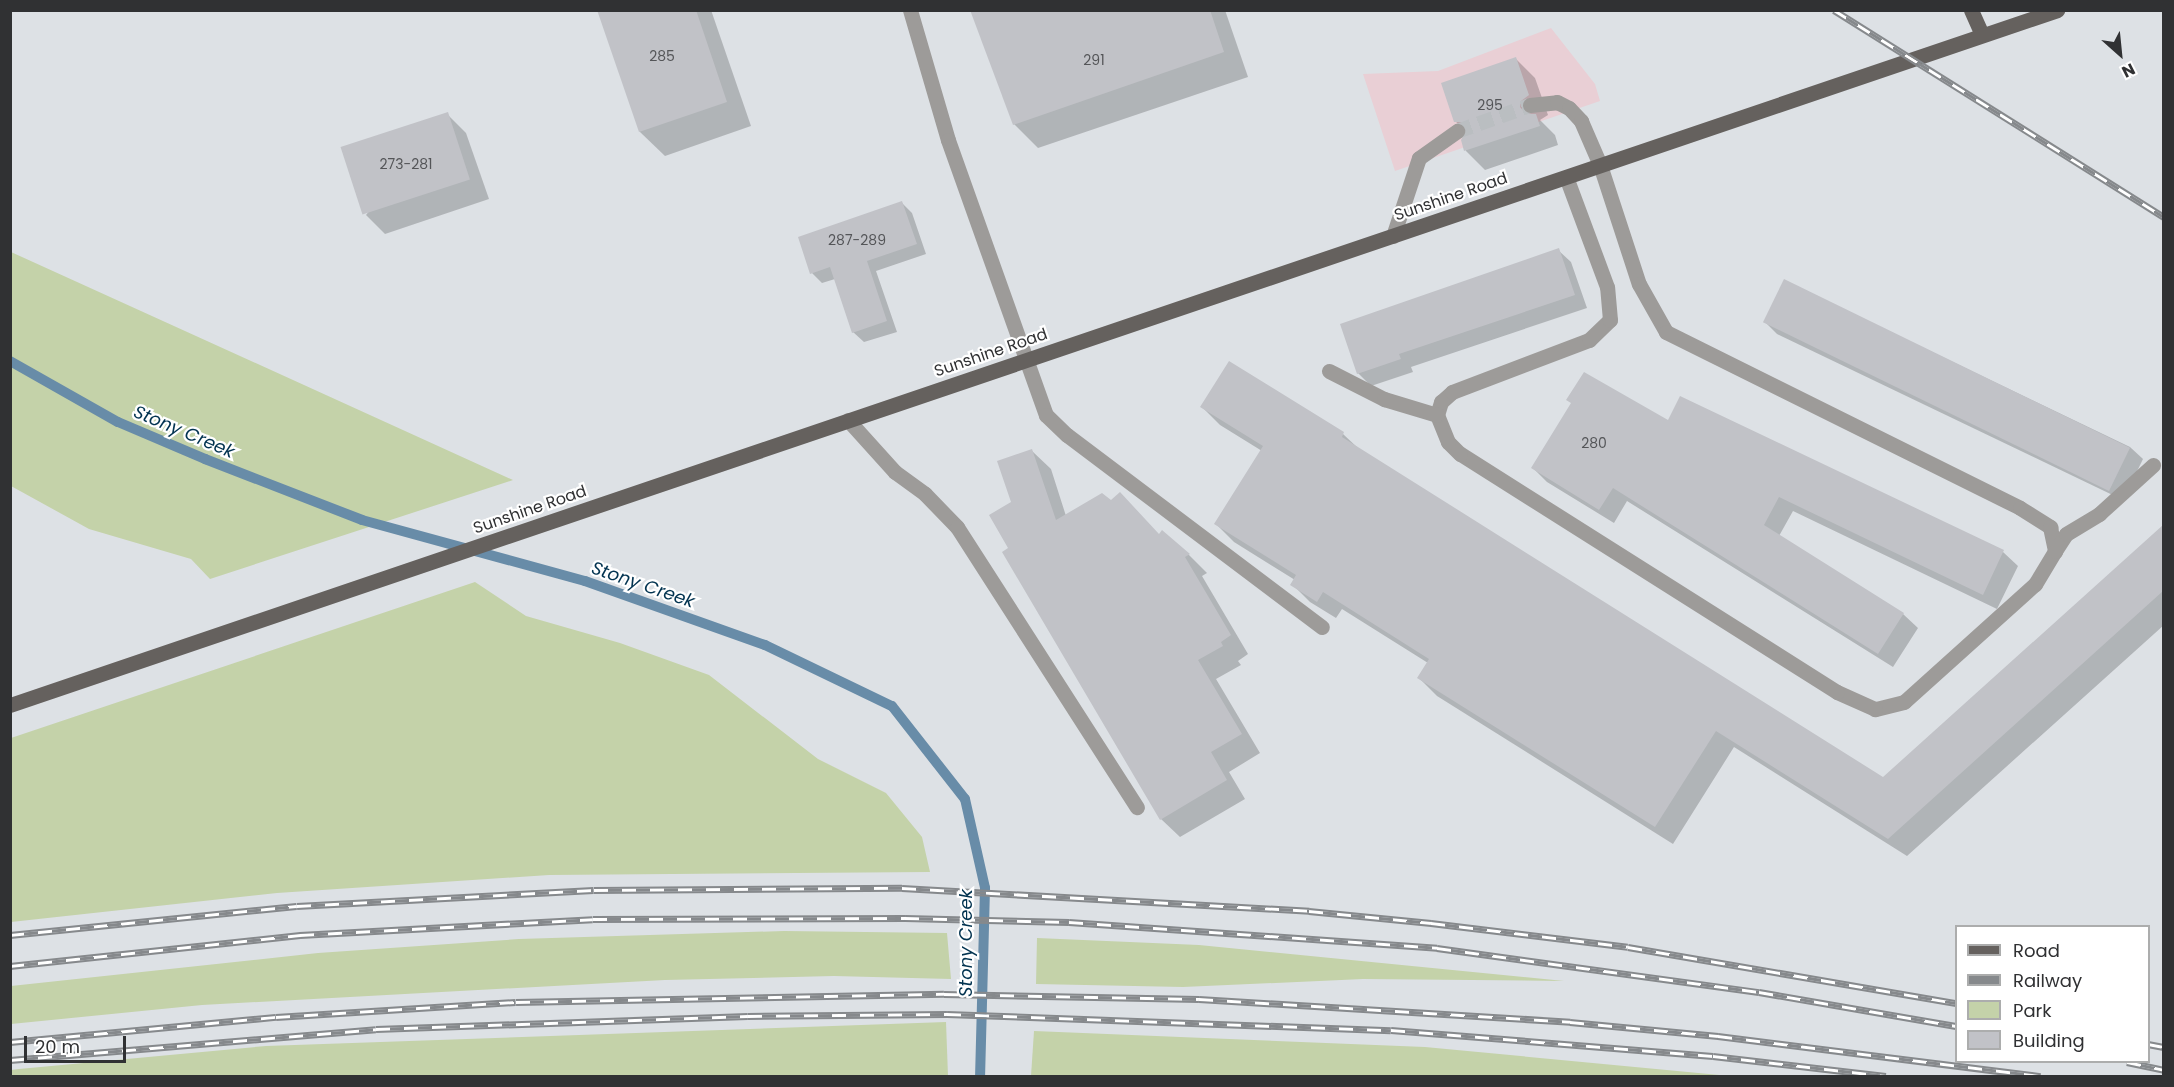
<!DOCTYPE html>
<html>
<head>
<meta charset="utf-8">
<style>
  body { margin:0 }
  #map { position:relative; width:2174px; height:1087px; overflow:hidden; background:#dde1e5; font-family:Poppins,sans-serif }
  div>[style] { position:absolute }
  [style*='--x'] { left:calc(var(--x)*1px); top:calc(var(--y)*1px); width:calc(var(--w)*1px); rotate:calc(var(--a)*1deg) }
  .commercial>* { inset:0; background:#e9cfd5 }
  .green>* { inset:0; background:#c4d2a9 }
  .shadow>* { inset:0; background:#0003 }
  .stream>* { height:10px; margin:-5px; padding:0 5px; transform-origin:5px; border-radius:5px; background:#688ca8 }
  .building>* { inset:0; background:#c1c2c7; transform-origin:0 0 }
  .minor-tunnel>* { height:15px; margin-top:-7.5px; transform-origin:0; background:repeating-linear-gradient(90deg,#babec1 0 15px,transparent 0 23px) }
  .minor>* { height:15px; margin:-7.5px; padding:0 7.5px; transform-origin:7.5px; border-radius:7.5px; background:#9d9b99 }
  .major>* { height:15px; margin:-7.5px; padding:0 7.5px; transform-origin:7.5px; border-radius:7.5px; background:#65615e }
  .rail>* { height:7px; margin-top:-3.5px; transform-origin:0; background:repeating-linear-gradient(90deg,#fff 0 14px,#86898c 0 28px); box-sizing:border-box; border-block:2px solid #86898c }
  span { translate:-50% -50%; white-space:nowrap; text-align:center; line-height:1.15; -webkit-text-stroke:4.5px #fff; paint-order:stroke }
  .number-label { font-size:14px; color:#545558 }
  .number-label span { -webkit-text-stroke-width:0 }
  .street-label { font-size:16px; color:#303133 }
  .water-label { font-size:18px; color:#023350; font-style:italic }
  .frame { position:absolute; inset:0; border:12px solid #303133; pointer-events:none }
  .legend { position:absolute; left:1955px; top:925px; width:195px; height:138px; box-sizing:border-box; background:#fff; border:2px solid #acadad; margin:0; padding:8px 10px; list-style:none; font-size:18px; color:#303133 }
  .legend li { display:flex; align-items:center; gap:12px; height:30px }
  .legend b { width:30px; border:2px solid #acadad }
  .north { position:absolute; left:2090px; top:24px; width:60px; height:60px; -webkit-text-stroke:4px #fff; paint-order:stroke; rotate:153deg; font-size:16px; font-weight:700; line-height:24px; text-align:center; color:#303133 }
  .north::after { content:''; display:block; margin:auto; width:21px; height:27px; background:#303133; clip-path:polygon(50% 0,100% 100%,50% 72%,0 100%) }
  .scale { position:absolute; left:24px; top:1036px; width:102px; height:27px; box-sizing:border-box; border:3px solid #303133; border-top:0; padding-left:8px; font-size:18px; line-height:21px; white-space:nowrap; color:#303133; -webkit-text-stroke:4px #fff; paint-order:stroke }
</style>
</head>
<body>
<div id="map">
  <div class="commercial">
    <i style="clip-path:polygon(1551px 28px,1595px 84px,1600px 101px,1395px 171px,1363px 74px,1438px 71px)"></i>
  </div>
  <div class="green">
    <i style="clip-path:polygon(11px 252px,513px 480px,210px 579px,191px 559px,89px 529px,11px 486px)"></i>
    <i style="clip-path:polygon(475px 582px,526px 616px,620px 643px,709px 675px,818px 759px,886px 793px,922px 837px,930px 872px,549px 875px,277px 893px,11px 922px,11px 738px)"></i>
    <i style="clip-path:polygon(784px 931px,947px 933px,951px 979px,834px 976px,665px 980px,202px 1005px,11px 1024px,11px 986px,39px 983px,318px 953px,519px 939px)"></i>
    <i style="clip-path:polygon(1037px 938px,1199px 945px,1564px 981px,1363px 979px,1183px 987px,1036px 984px)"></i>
    <i style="clip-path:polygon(946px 1022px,948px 1076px,11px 1076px,11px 1070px,19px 1069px,266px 1046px)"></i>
    <i style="clip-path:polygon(1034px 1031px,1425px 1047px,1730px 1076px,1031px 1076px)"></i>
  </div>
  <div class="shadow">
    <i style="clip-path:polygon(599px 10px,711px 10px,751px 126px,665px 156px,640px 132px)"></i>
    <i style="clip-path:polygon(972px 10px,1225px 10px,1248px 77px,1038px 148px,1014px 124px)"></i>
    <i style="clip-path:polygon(1516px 59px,1535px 78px,1548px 115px,1540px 120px,1555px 135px,1558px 145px,1485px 170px,1466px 151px,1462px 141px,1467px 132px,1455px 121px)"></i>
    <i style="clip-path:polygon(447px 114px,466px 133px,489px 199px,385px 234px,366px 215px)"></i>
    <i style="clip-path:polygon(902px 203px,912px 213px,926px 254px,876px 271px,897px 332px,864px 342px,853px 332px,835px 279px,822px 283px,812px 273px)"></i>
    <i style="clip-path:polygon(1558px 250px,1571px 262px,1587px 308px,1411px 367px,1413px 372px,1371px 386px,1358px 373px)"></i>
    <i style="clip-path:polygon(1784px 281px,2130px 447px,2143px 459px,2123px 500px,1777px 334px,1765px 322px)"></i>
    <i style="clip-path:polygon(1230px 363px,1343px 434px,1360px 450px,1883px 779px,2164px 527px,2164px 625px,1907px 856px,1734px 747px,1673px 844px,1437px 696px,1419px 678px,1428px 663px,1342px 609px,1336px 618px,1310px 602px,1292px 584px,1295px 580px,1234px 542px,1216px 524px,1262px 451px,1220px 425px,1202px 407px)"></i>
    <i style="clip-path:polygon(1681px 398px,2003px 552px,2018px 566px,1997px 609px,1793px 511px,1779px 536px,1903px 614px,1918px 628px,1893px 667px,1627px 501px,1614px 523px,1547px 482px,1533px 468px,1669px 422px)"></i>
    <i style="clip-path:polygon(1032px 451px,1051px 469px,1066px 516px,1160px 535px,1163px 532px,1189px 555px,1207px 573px,1202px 576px,1248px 654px,1238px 661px,1241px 665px,1216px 679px,1260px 753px,1229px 772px,1245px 799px,1180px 837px,1161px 819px,1010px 548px,1013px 502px)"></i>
  </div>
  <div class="stream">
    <i style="--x:10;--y:361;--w:124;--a:29.5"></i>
    <i style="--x:118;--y:422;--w:95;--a:23"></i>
    <i style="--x:205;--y:459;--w:168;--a:21.2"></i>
    <i style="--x:362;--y:520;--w:231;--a:15.3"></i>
    <i style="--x:585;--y:581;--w:191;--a:19.6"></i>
    <i style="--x:765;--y:645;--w:141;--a:25.7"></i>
    <i style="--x:892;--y:706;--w:118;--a:51.9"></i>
    <i style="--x:965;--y:799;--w:91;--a:77.3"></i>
    <i style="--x:985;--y:888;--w:188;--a:91.5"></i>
  </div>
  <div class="building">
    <i style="clip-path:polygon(597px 10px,696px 10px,727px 102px,639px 132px)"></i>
    <i style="clip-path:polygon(970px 10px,1210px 10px,1224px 52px,1013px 125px)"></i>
    <i style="clip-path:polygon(1516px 57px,1529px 95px,1521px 101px,1520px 107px,1526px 114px,1536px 114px,1540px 126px,1464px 151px,1461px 140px,1467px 130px,1462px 122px,1454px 122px,1441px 83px)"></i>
    <i style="left:448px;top:112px;width:71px;height:113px;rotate:72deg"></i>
    <i style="clip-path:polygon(902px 201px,917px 244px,867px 261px,887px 321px,852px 333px,830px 267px,810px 274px,798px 237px)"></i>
    <i style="clip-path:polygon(1559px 248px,1575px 295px,1399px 354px,1401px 359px,1357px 374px,1340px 324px)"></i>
    <i style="left:1784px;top:279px;width:385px;height:48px;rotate:26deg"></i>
    <i style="clip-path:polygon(1229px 361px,1344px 432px,1342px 437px,1883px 777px,2163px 525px,2163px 591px,1888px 839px,1716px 731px,1655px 827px,1417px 678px,1429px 659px,1323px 592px,1317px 602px,1290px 585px,1296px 575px,1214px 524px,1263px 446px,1200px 407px)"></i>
    <i style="clip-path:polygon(1584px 372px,1668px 420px,1680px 396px,2004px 550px,1983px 595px,1779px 497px,1764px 525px,1904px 613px,1878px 654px,1613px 488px,1599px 510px,1531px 468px,1571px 403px,1566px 400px)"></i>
    <i style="clip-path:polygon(1032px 449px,1056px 520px,1102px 493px,1111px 500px,1120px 492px,1159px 534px,1162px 530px,1190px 554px,1185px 557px,1231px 635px,1221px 642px,1223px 646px,1198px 660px,1242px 734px,1211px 752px,1227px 780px,1160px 820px,1002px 552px,1008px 548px,989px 515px,1011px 502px,997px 461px)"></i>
  </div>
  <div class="minor-tunnel">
    <i style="--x:1457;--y:131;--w:77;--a:-19.6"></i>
  </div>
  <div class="minor">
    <i style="--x:910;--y:10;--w:135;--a:73.7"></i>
    <i style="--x:948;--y:140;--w:292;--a:70.4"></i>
    <i style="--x:1046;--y:415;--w:29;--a:44"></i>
    <i style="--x:1067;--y:435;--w:319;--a:37"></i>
    <i style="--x:1530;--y:105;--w:27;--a:-6"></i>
    <i style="--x:1557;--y:102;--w:13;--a:27"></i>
    <i style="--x:1569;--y:108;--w:18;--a:47"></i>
    <i style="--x:1581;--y:121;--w:48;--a:66.6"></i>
    <i style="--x:1600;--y:165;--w:125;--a:71.9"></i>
    <i style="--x:1639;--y:284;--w:55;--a:60.6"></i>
    <i style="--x:1666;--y:332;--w:395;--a:26.4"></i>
    <i style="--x:2020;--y:508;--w:36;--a:32"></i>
    <i style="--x:2050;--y:527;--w:25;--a:78"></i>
    <i style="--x:2055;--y:551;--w:39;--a:121"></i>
    <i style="--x:2035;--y:584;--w:176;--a:138"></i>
    <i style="--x:1904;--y:702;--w:30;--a:166"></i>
    <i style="--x:1875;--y:709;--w:42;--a:-155.9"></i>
    <i style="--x:1837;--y:692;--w:446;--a:-147.7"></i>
    <i style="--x:1460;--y:454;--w:17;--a:-135"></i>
    <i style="--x:1448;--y:442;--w:29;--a:-112"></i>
    <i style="--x:1437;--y:415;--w:14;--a:-73"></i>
    <i style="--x:1441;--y:402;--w:15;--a:-42"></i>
    <i style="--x:1452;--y:392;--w:147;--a:-20.8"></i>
    <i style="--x:1589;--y:340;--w:29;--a:-44"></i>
    <i style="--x:1610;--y:320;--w:33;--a:-95"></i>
    <i style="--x:1607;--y:287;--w:117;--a:-110.4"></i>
    <i style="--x:1393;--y:236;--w:82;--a:-71.6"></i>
    <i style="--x:1419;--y:158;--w:47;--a:-35.4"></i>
    <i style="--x:1329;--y:371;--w:62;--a:27"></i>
    <i style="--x:1384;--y:399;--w:55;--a:16.8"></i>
    <i style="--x:848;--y:420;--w:70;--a:47.9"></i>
    <i style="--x:895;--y:472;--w:37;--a:36"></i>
    <i style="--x:925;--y:494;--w:46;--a:45.9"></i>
    <i style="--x:957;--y:527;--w:333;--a:57.3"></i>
    <i style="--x:2055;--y:551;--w:20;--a:-57"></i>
    <i style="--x:2066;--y:534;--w:39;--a:-31"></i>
    <i style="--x:2099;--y:514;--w:73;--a:-42.2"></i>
  </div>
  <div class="major">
    <i style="--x:1971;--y:10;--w:27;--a:66"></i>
    <i style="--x:10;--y:705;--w:2162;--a:-18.75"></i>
  </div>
  <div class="rail">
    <i style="--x:1834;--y:10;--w:390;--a:32.1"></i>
    <i style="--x:10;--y:935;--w:288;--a:-5.8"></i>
    <i style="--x:297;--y:906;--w:297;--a:-3.1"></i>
    <i style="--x:594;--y:890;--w:308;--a:-0.4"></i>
    <i style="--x:902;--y:888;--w:408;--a:3.2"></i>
    <i style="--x:1309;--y:911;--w:123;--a:5.6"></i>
    <i style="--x:1431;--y:923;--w:198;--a:6.9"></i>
    <i style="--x:1628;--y:947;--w:333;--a:9.7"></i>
    <i style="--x:10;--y:966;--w:292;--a:-6.1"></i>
    <i style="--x:300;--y:935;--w:293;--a:-3.1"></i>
    <i style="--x:593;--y:919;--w:312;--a:-0.2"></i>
    <i style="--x:905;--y:918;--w:164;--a:1.4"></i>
    <i style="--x:1069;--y:922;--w:369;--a:4"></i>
    <i style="--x:1437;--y:948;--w:325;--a:7.8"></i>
    <i style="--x:1759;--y:992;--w:200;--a:9.8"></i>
    <i style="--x:10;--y:1042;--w:267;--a:-5.4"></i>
    <i style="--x:276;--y:1017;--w:240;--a:-3.6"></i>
    <i style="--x:516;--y:1002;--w:428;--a:-1.1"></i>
    <i style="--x:944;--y:994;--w:255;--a:1.1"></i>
    <i style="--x:1199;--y:999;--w:372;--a:3.5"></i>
    <i style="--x:1570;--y:1022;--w:149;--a:5.4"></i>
    <i style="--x:1718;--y:1036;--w:325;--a:7.1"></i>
    <i style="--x:2148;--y:1044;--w:16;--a:11"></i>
    <i style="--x:10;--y:1060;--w:367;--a:-4.8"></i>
    <i style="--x:376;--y:1029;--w:372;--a:-2"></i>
    <i style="--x:748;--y:1016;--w:199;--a:-0.6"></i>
    <i style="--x:947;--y:1014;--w:444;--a:2.1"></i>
    <i style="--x:1391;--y:1030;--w:323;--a:4.6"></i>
    <i style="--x:1713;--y:1056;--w:174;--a:6.6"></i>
    <i style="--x:2127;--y:1062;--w:38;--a:12"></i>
  </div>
  <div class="number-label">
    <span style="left:662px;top:56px">285</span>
    <span style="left:1094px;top:60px">291</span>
    <span style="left:1490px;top:105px">295</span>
    <span style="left:406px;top:164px">273-281</span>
    <span style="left:857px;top:240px">287-289</span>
    <span style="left:1594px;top:443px">280</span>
  </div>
  <div class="street-label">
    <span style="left:1451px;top:197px;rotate:-19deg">Sunshine Road</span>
    <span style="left:991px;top:353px;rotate:-19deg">Sunshine Road</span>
    <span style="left:530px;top:510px;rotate:-19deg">Sunshine Road</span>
  </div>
  <div class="water-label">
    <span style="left:184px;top:432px;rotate:23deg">Stony Creek</span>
    <span style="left:643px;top:585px;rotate:19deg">Stony Creek</span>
    <span style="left:966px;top:943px;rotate:-90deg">Stony Creek</span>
  </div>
  <div class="frame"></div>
  <ul class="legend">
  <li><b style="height:8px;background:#65615e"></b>Road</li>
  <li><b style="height:8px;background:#86898c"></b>Railway</li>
  <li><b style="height:16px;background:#c4d2a9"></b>Park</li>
  <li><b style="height:16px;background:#c1c2c7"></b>Building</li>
  </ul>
  <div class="north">N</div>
  <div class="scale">20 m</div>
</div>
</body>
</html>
